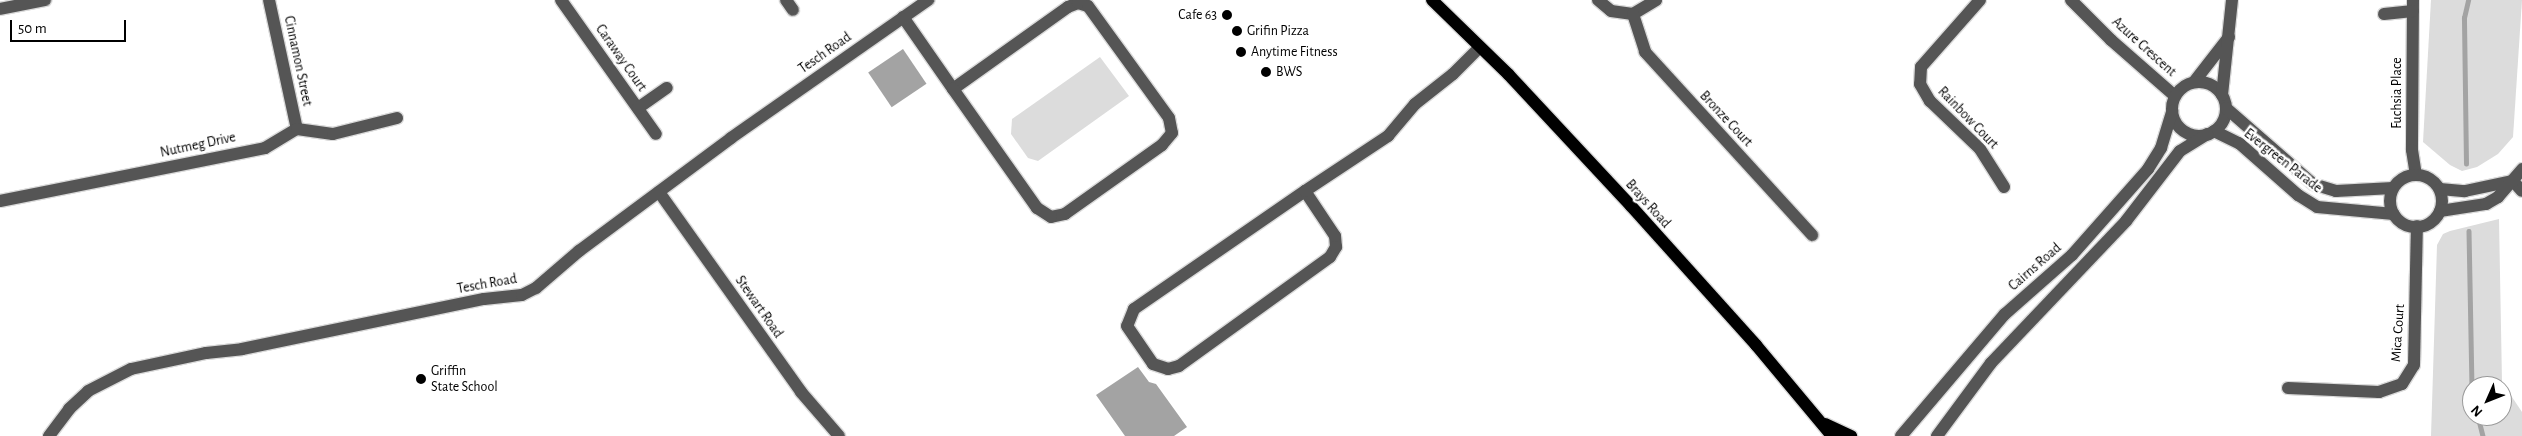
<!DOCTYPE html>
<html>
<head>
<meta charset="utf-8">
<style>
  body { margin:0 }
  #map { position:relative; width:2522px; height:436px; overflow:hidden; background:#fff; font-family:"Alegreya Sans",sans-serif }
  div>[style] { position:absolute }
  [style*='--x'] { left:calc(var(--x)*1px); top:calc(var(--y)*1px); width:calc(var(--w)*1px); rotate:calc(var(--a)*1deg) }
  .green>* { inset:0; background:#dcdcdc }
  .water>* { inset:0; background:#a3a3a3; transform-origin:0 0 }
  .stream>* { height:4.5px; margin:-2.25px; padding:0 2.25px; transform-origin:2.25px; border-radius:2.25px; background:#a3a3a3 }
  .roads { filter:drop-shadow(1px 0 #dbdbdb) drop-shadow(-1px 0 #dbdbdb) drop-shadow(0 1px #dbdbdb) drop-shadow(0 -1px #dbdbdb) }
  .minor>* { height:12px; margin:-6px; padding:0 6px; transform-origin:6px; border-radius:6px; background:#555 }
  .minor>.ring { margin:-6px; padding:0; box-sizing:content-box; background:none; border:12px solid #555; border-radius:50% }
  .major>* { height:12px; margin:-6px; padding:0 6px; transform-origin:6px; border-radius:6px; background:#000 }
  .dots>* { width:14px; height:14px; translate:-50% -50%; box-sizing:border-box; border:2px solid #fff; border-radius:50% }
  span { translate:-50% -50%; white-space:nowrap; text-align:center; line-height:1.15; -webkit-text-stroke:5px #fff; paint-order:stroke }
  .poi-label { font-size:14px; color:#000 }
  .right { translate:-100% -50%; text-align:right }
  .left { translate:0 -50%; text-align:left }
  .street-label { font-size:14px; color:#000 }
  .north { position:absolute; left:2462px; top:376px; width:50px; height:50px; box-sizing:border-box; background:#fff; border:1px solid #999; border-radius:50%; rotate:226deg; font-size:14px; font-weight:700; line-height:20px; text-align:center; color:#000 }
  .north::after { content:''; display:block; margin:auto; width:18px; height:22px; background:#000; clip-path:polygon(50% 0,100% 100%,50% 72%,0 100%) }
  .scale { position:absolute; left:10px; top:20px; width:116px; height:22px; box-sizing:border-box; border:2px solid #000; border-top:0; padding-left:6px; font-size:15px; line-height:18px; white-space:nowrap; color:#000; -webkit-text-stroke:4px #fff; paint-order:stroke }
</style>
</head>
<body>
<div id="map">
  <div class="green">
    <i style="clip-path:polygon(2431px 0,2522px 0,2513px 137px,2498px 154px,2477px 167px,2462px 171px,2450px 165px,2423px 142px)"></i>
    <i style="clip-path:polygon(1100px 57px,1129px 96px,1038px 161px,1028px 158px,1011px 134px,1012px 119px)"></i>
    <i style="clip-path:polygon(evenodd,2499px 219px,2502px 382px,2522px 412px,2522px 436px,2431px 436px,2437px 245px,2443px 234px,2450px 231px,2499px 219px,2472px 386px,2502px 386px,2502px 416px,2472px 416px,2472px 386px)"></i>
  </div>
  <div class="water">
    <i style="left:903px;top:49px;width:42px;height:42px;rotate:56deg"></i>
    <i style="clip-path:polygon(1138px 367px,1149px 382px,1156px 384px,1187px 427px,1174px 436px,1125px 436px,1096px 395px)"></i>
  </div>
  <div class="stream">
    <i style="--x:2466;--y:164;--w:146;--a:-90.8"></i>
    <i style="--x:2464;--y:18;--w:18;--a:-77"></i>
    <i style="--x:2469;--y:231;--w:158;--a:88.9"></i>
    <i style="--x:2478;--y:416;--w:21;--a:76"></i>
  </div>
  <div class="roads">
    <div class="minor">
      <i style="--x:269;--y:0;--w:132;--a:77.8"></i>
      <i style="--x:561;--y:0;--w:164;--a:54.7"></i>
      <i style="--x:786;--y:0;--w:12;--a:55"></i>
      <i style="--x:1598;--y:0;--w:17;--a:40"></i>
      <i style="--x:1611;--y:11;--w:22;--a:8"></i>
      <i style="--x:1633;--y:14;--w:27;--a:-31"></i>
      <i style="--x:1980;--y:0;--w:89;--a:131.4"></i>
      <i style="--x:1921;--y:67;--w:17;--a:93"></i>
      <i style="--x:1920;--y:84;--w:20;--a:60"></i>
      <i style="--x:1930;--y:101;--w:69;--a:43.8"></i>
      <i style="--x:1980;--y:149;--w:45;--a:57.7"></i>
      <i style="--x:2071;--y:0;--w:57;--a:45"></i>
      <i style="--x:2111;--y:40;--w:85;--a:41.2"></i>
      <i style="--x:2413;--y:0;--w:150;--a:90.4"></i>
      <i style="--x:2412;--y:150;--w:25;--a:81"></i>
      <i style="--x:0;--y:9;--w:46;--a:-11.3"></i>
      <i style="--x:1633;--y:14;--w:40;--a:72"></i>
      <i style="--x:1645;--y:52;--w:248;--a:47.6"></i>
      <i style="--x:2384;--y:14;--w:29;--a:-6"></i>
      <i style="--x:903;--y:17;--w:88;--a:55.2"></i>
      <i style="--x:953;--y:89;--w:141;--a:-35.5"></i>
      <i style="--x:1068;--y:7;--w:11;--a:-22"></i>
      <i style="--x:1078;--y:3;--w:10;--a:17"></i>
      <i style="--x:1088;--y:6;--w:138;--a:54.1"></i>
      <i style="--x:1169;--y:118;--w:15;--a:79"></i>
      <i style="--x:1172;--y:133;--w:16;--a:130"></i>
      <i style="--x:1162;--y:145;--w:119;--a:144.6"></i>
      <i style="--x:1065;--y:214;--w:14;--a:168"></i>
      <i style="--x:1051;--y:217;--w:17;--a:-147"></i>
      <i style="--x:1037;--y:208;--w:146;--a:-125.2"></i>
      <i style="--x:2194;--y:82;--w:57;--a:-52.1"></i>
      <i class="ring" style="left:2172px;top:82px;width:42px;height:42px"></i>
      <i style="--x:2222;--y:95;--w:96;--a:-84"></i>
      <i style="--x:638;--y:108;--w:35;--a:-35"></i>
      <i style="--x:2226;--y:108;--w:116;--a:41.1"></i>
      <i style="--x:2313;--y:184;--w:24;--a:17"></i>
      <i style="--x:2336;--y:191;--w:57;--a:-3"></i>
      <i style="--x:2214;--y:131;--w:28;--a:26"></i>
      <i style="--x:2239;--y:143;--w:79;--a:41.4"></i>
      <i style="--x:2298;--y:195;--w:22;--a:32"></i>
      <i style="--x:2317;--y:207;--w:77;--a:5.2"></i>
      <i class="ring" style="left:2390px;top:175px;width:40px;height:40px"></i>
      <i style="--x:2513;--y:181;--w:13;--a:48"></i>
      <i style="--x:2440;--y:189;--w:25;--a:5"></i>
      <i style="--x:2465;--y:191;--w:49;--a:-11.8"></i>
      <i style="--x:1305;--y:191;--w:208;--a:145.4"></i>
      <i style="--x:1134;--y:309;--w:18;--a:112"></i>
      <i style="--x:1127;--y:326;--w:46;--a:55.6"></i>
      <i style="--x:1153;--y:364;--w:16;--a:18"></i>
      <i style="--x:1168;--y:369;--w:11;--a:-15"></i>
      <i style="--x:1179;--y:366;--w:186;--a:-35.8"></i>
      <i style="--x:1330;--y:257;--w:12;--a:-59"></i>
      <i style="--x:1336;--y:247;--w:11;--a:-95"></i>
      <i style="--x:1335;--y:236;--w:54;--a:-123.7"></i>
      <i style="--x:1305;--y:191;--w:100;--a:-33.5"></i>
      <i style="--x:1388;--y:136;--w:42;--a:-49.8"></i>
      <i style="--x:1415;--y:104;--w:48;--a:-38.3"></i>
      <i style="--x:1453;--y:74;--w:38;--a:-45"></i>
      <i style="--x:659;--y:192;--w:245;--a:54.6"></i>
      <i style="--x:801;--y:392;--w:58;--a:49.2"></i>
      <i style="--x:0;--y:201;--w:270;--a:-11.3"></i>
      <i style="--x:265;--y:148;--w:37;--a:-31"></i>
      <i style="--x:297;--y:129;--w:36;--a:8"></i>
      <i style="--x:333;--y:134;--w:66;--a:-14"></i>
      <i style="--x:2440;--y:211;--w:47;--a:-8.7"></i>
      <i style="--x:2486;--y:204;--w:14;--a:-30"></i>
      <i style="--x:2498;--y:197;--w:37;--a:-49"></i>
      <i style="--x:2288;--y:388;--w:91;--a:2.5"></i>
      <i style="--x:2379;--y:392;--w:24;--a:-19"></i>
      <i style="--x:2402;--y:384;--w:22;--a:-58"></i>
      <i style="--x:2414;--y:365;--w:139;--a:-88.8"></i>
      <i style="--x:49;--y:436;--w:34;--a:-53"></i>
      <i style="--x:69;--y:409;--w:26;--a:-43"></i>
      <i style="--x:88;--y:391;--w:48;--a:-27.1"></i>
      <i style="--x:131;--y:369;--w:77;--a:-12"></i>
      <i style="--x:206;--y:353;--w:36;--a:-6"></i>
      <i style="--x:242;--y:349;--w:247;--a:-11.7"></i>
      <i style="--x:484;--y:299;--w:38;--a:-6"></i>
      <i style="--x:522;--y:295;--w:16;--a:-27"></i>
      <i style="--x:536;--y:288;--w:57;--a:-40.7"></i>
      <i style="--x:579;--y:251;--w:189;--a:-36.6"></i>
      <i style="--x:731;--y:138;--w:241;--a:-35"></i>
      <i style="--x:1901;--y:436;--w:160;--a:-49.6"></i>
      <i style="--x:2005;--y:314;--w:89;--a:-41.4"></i>
      <i style="--x:2072;--y:255;--w:115;--a:-48.5"></i>
      <i style="--x:2148;--y:169;--w:25;--a:-58"></i>
      <i style="--x:2161;--y:148;--w:39;--a:-73"></i>
      <i style="--x:1937;--y:436;--w:91;--a:-53.5"></i>
      <i style="--x:1991;--y:363;--w:196;--a:-46.4"></i>
      <i style="--x:2126;--y:221;--w:88;--a:-52.4"></i>
      <i style="--x:2180;--y:151;--w:32;--a:-32"></i>
    </div>
    <div class="major">
      <i style="--x:1432;--y:0;--w:107;--a:44.2"></i>
      <i style="--x:1509;--y:75;--w:179;--a:47"></i>
      <i style="--x:1631;--y:206;--w:187;--a:48"></i>
      <i style="--x:1756;--y:345;--w:119;--a:50.1"></i>
      <i style="--x:1825;--y:424;--w:29;--a:25"></i>
    </div>
  </div>
  <div class="dots">
    <i style="left:1227px;top:15px;background:#000"></i>
    <i style="left:1237px;top:31px;background:#000"></i>
    <i style="left:1241px;top:52px;background:#000"></i>
    <i style="left:1266px;top:72px;background:#000"></i>
    <i style="left:421px;top:379px;background:#000"></i>
  </div>
  <div class="poi-label">
    <span class="right" style="left:1217px;top:15px">Cafe 63</span>
    <span class="left" style="left:1247px;top:31px">Grifin Pizza</span>
    <span class="left" style="left:1251px;top:52px">Anytime Fitness</span>
    <span class="left" style="left:1276px;top:72px">BWS</span>
    <span class="left" style="left:431px;top:379px">Griffin<br>State School</span>
  </div>
  <div class="street-label">
    <span style="left:2144px;top:47px;rotate:42deg">Azure Crescent</span>
    <span style="left:825px;top:53px;rotate:-35deg">Tesch Road</span>
    <span style="left:621px;top:58px;rotate:55deg">Caraway Court</span>
    <span style="left:298px;top:61px;rotate:78deg">Cinnamon Street</span>
    <span style="left:2397px;top:93px;rotate:-90deg">Fuchsia Place</span>
    <span style="left:1968px;top:118px;rotate:46deg">Rainbow Court</span>
    <span style="left:1726px;top:119px;rotate:47deg">Bronze Court</span>
    <span style="left:198px;top:145px;rotate:-12deg">Nutmeg Drive</span>
    <span style="left:2283px;top:161px;rotate:38deg">Evergreen Parade</span>
    <span style="left:1648px;top:204px;rotate:48deg">Brays Road</span>
    <span style="left:2035px;top:267px;rotate:-41deg">Cairns Road</span>
    <span style="left:487px;top:284px;rotate:-10deg">Tesch Road</span>
    <span style="left:759px;top:307px;rotate:55deg">Stewart Road</span>
    <span style="left:2398px;top:333px;rotate:-86deg">Mica Court</span>
  </div>
  <div class="north">N</div>
  <div class="scale">50 m</div>
</div>
</body>
</html>
